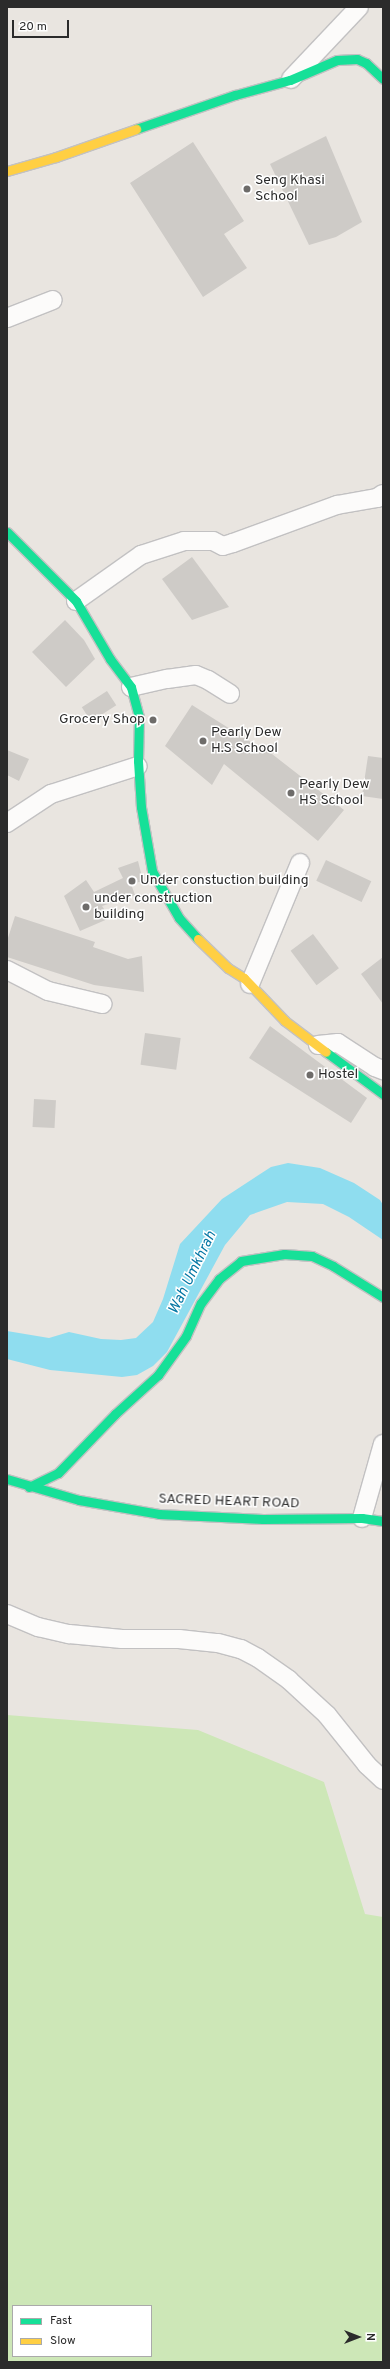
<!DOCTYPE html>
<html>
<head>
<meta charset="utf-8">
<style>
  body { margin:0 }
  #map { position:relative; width:390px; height:2369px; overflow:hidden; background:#e9e5e0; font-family:Overpass,sans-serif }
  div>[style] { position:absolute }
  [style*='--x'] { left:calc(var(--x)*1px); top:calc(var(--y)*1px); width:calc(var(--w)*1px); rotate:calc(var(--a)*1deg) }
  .green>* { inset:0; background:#cde7b7 }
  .water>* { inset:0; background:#8fddef }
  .building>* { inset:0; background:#cecbc7; transform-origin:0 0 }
  .roads { filter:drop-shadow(1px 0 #c2c1c2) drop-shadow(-1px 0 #c2c1c2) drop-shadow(0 1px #c2c1c2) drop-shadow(0 -1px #c2c1c2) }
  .street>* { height:18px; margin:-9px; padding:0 9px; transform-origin:9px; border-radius:9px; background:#fcfbfa }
  .fast>* { height:9px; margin:-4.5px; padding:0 4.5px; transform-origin:4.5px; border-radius:4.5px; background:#16e098 }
  .slow>* { height:9px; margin:-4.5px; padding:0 4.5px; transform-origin:4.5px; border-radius:4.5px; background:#ffcf43 }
  .dots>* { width:11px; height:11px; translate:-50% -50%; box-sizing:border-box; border:2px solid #fff; border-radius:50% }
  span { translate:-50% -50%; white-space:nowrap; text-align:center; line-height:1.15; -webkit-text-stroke:3px #fff; paint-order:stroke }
  .poi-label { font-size:14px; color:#2b2b2b }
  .left { translate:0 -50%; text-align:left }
  .right { translate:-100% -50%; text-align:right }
  .street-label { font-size:14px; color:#2b2b2b }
  .water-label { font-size:15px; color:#0577a4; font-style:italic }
  .frame { position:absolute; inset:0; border:8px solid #2b2b2b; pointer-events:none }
  .legend { position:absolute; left:12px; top:2305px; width:140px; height:52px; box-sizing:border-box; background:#fff; border:1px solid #aaa; margin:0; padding:5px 7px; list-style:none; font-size:12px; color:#2b2b2b }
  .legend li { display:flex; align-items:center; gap:8px; height:20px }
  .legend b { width:20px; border:1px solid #aaa }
  .north { position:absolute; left:338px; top:2317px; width:40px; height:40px; -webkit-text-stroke:3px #fff; paint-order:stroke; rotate:90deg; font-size:11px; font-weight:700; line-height:16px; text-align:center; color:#2b2b2b }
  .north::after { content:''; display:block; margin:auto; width:14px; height:18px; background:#2b2b2b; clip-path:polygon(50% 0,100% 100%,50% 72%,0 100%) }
  .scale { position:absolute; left:12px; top:20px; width:57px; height:18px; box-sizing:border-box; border:2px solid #2b2b2b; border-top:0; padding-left:5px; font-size:12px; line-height:14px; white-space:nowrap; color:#2b2b2b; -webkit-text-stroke:3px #fff; paint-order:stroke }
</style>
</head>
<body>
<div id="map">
  <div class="green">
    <i style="clip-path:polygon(evenodd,7px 1715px,198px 1730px,324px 1782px,365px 1914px,383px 1917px,383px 2362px,7px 2362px,7px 1715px,13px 2306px,151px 2306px,151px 2356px,13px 2356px,13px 2306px)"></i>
  </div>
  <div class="water">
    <i style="clip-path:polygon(288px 1163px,320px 1168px,354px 1183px,380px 1200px,383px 1205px,383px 1240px,349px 1217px,323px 1204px,287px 1202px,250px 1215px,225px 1245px,167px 1352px,153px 1366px,137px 1375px,122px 1377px,50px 1370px,7px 1359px,7px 1331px,49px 1338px,69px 1332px,101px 1339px,121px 1340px,136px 1338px,153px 1322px,163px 1299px,180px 1244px,222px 1199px,271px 1167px)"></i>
  </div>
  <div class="building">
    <i style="clip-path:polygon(326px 136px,362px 222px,336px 237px,309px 245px,270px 164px)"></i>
    <i style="clip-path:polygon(193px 142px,244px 221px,224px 234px,247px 268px,203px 297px,130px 183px)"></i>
    <i style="clip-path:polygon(192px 557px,229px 607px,192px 620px,162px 579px)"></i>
    <i style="clip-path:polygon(65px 620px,84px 640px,95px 659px,66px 687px,32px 652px)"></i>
    <i style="left:107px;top:691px;width:17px;height:30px;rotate:57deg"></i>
    <i style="clip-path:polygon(192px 705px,262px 749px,263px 747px,344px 810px,318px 841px,224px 764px,212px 785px,165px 746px)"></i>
    <i style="clip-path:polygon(7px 750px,29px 759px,19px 781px,7px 775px)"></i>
    <i style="clip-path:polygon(368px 756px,383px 758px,383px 799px,362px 796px)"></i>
    <i style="left:326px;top:860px;width:50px;height:23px;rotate:25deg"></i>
    <i style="clip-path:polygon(138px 861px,143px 881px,131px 884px,135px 895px,102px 906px,110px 918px,80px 931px,64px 896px,86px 880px,94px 892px,123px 878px,118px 868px)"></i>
    <i style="clip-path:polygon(15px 916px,95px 942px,93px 947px,128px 959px,142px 956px,144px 992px,94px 985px,7px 957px,7px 941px)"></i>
    <i style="left:313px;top:934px;width:43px;height:28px;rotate:53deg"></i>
    <i style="clip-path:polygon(383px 957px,383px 1004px,361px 974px)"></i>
    <i style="clip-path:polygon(270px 1026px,367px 1098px,351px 1123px,249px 1058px)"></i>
    <i style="left:145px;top:1033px;width:36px;height:32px;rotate:8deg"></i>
    <i style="left:34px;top:1099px;width:22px;height:28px;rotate:3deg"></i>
  </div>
  <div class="roads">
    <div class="street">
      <i style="--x:291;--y:79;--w:99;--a:-46.6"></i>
      <i style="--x:7;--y:318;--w:49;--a:-21.4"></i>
      <i style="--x:76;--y:601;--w:80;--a:-35.3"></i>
      <i style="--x:141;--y:555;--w:45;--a:-18"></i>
      <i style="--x:184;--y:541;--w:29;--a:0"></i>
      <i style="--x:213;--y:541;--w:11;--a:27"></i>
      <i style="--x:223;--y:546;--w:10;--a:-17"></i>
      <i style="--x:233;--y:543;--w:111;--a:-20.1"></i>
      <i style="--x:337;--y:505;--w:41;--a:-9.9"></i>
      <i style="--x:377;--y:498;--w:7;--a:-34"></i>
      <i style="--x:131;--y:687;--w:37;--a:-13"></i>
      <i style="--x:167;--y:679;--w:29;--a:-8"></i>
      <i style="--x:196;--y:675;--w:13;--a:23"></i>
      <i style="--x:208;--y:680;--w:26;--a:32"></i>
      <i style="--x:7;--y:823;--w:53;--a:-33.4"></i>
      <i style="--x:51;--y:794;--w:91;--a:-17.8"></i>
      <i style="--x:7;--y:970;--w:46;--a:27.1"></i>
      <i style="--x:48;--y:991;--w:56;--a:13.5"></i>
      <i style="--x:250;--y:984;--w:131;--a:-67.5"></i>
      <i style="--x:318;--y:1045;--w:20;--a:-6"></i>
      <i style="--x:338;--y:1043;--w:44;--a:33"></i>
      <i style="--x:375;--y:1067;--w:9;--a:21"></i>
      <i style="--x:362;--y:1518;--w:77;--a:-74.2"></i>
      <i style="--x:7;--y:1614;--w:34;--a:23"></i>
      <i style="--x:38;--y:1627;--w:32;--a:13"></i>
      <i style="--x:69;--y:1634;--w:53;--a:5.4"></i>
      <i style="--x:122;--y:1639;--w:57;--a:0"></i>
      <i style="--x:179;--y:1639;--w:39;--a:6"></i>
      <i style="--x:218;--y:1643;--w:24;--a:15"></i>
      <i style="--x:241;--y:1649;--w:19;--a:28"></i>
      <i style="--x:258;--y:1658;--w:38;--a:35"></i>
      <i style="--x:289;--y:1680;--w:52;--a:42.6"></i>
      <i style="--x:327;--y:1715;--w:64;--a:51.3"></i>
      <i style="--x:367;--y:1765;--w:22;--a:43"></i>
    </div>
    <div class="fast">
      <i style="--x:136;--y:129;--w:105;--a:-19"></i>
      <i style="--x:235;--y:95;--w:57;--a:-15.3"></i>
      <i style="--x:290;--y:80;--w:51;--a:-23.1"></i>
      <i style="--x:337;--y:60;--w:20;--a:-3"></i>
      <i style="--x:357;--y:59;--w:10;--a:24"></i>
      <i style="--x:366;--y:63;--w:23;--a:43"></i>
      <i style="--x:7;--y:532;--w:98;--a:45"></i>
      <i style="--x:76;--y:601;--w:67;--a:59.6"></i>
      <i style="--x:110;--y:659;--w:35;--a:53"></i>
      <i style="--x:131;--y:687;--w:31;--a:75"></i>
      <i style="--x:139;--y:717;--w:44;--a:91.3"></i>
      <i style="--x:138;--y:761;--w:46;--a:86.3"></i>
      <i style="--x:141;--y:807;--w:65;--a:80.2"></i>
      <i style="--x:152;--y:871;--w:54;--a:60.1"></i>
      <i style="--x:179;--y:918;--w:28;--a:48"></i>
      <i style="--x:326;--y:1052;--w:71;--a:36.4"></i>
      <i style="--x:7;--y:1479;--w:75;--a:16.3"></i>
      <i style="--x:79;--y:1500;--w:81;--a:9.9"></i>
      <i style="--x:159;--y:1514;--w:104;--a:2.8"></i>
      <i style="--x:263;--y:1519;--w:99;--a:-0.6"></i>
      <i style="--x:362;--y:1518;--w:21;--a:8"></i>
      <i style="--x:29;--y:1487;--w:32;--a:-26"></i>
      <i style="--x:58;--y:1473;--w:82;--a:-46"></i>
      <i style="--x:115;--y:1414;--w:58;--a:-42.2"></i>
      <i style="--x:158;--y:1375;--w:48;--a:-54.3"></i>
      <i style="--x:186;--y:1336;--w:36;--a:-66"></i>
      <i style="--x:201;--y:1303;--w:30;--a:-53"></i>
      <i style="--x:219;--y:1279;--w:28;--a:-39"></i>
      <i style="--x:241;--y:1261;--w:44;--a:-9.2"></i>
      <i style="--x:284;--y:1254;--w:28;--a:4"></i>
      <i style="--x:312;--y:1256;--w:23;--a:25"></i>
      <i style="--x:333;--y:1266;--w:59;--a:31.8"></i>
    </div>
    <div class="slow">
      <i style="--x:7;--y:171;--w:51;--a:-15.9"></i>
      <i style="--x:56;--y:157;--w:85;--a:-19.3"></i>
      <i style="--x:198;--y:939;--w:42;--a:44"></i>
      <i style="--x:228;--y:968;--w:19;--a:32"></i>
      <i style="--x:244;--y:978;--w:59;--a:46.4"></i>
      <i style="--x:285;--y:1021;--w:51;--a:37.1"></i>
    </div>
  </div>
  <div class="dots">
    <i style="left:247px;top:189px;background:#6e6c6a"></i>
    <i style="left:153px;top:720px;background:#6e6c6a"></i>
    <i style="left:203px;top:741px;background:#6e6c6a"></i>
    <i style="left:291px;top:793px;background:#6e6c6a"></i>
    <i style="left:132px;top:881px;background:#6e6c6a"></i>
    <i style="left:86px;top:907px;background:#6e6c6a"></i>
    <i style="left:310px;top:1075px;background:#6e6c6a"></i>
  </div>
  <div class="poi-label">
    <span class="left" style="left:255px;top:189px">Seng Khasi<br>School</span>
    <span class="right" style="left:145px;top:720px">Grocery Shop</span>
    <span class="left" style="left:211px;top:741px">Pearly Dew<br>H.S School</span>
    <span class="left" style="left:299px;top:793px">Pearly Dew<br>HS School</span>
    <span class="left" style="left:140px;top:881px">Under constuction building</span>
    <span class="left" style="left:94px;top:907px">under construction<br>building</span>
    <span class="left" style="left:318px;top:1075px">Hostel</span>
  </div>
  <div class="street-label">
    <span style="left:229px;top:1502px;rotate:2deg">SACRED HEART ROAD</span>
  </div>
  <div class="water-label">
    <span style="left:193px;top:1273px;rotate:-64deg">Wah Umkhrah</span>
  </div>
  <div class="frame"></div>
  <ul class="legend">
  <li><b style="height:5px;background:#16e098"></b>Fast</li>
  <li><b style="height:5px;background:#ffcf43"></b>Slow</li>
  </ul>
  <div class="north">N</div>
  <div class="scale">20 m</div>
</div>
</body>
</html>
